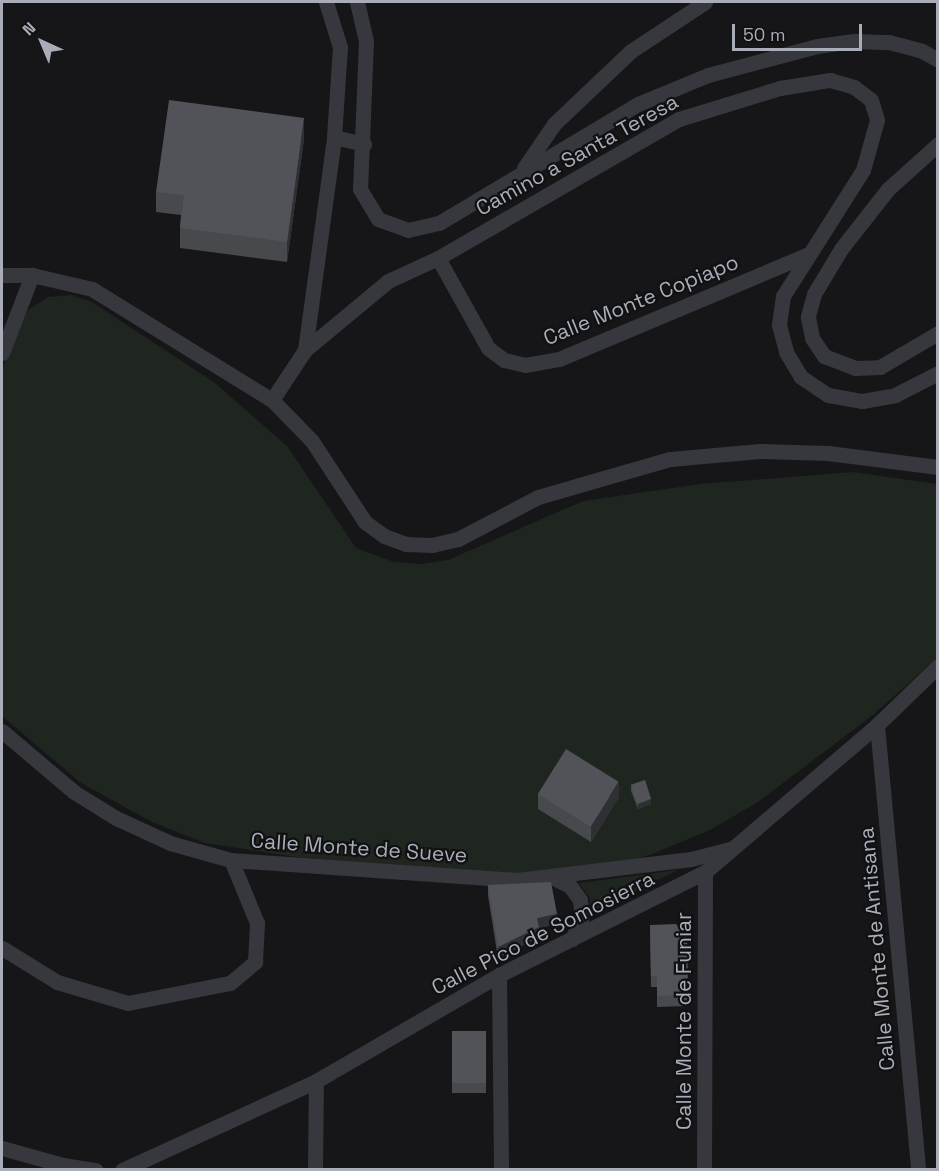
<!DOCTYPE html>
<html>
<head>
<meta charset="utf-8">
<style>
  body { margin:0 }
  #map { position:relative; width:939px; height:1171px; overflow:hidden; background:#161618; font-family:"Space Grotesk",sans-serif }
  div>[style] { position:absolute }
  [style*='--x'] { left:calc(var(--x)*1px); top:calc(var(--y)*1px); width:calc(var(--w)*1px); rotate:calc(var(--a)*1deg) }
  .green>* { inset:0; background:#1e261f }
  .minor>* { height:15px; margin:-7.5px; padding:0 7.5px; transform-origin:7.5px; border-radius:7.5px; background:#37383d }
  .wall>* { inset:0; background:#47494d; transform-origin:0 0 }
  .shaded-wall>* { inset:0; background:#2f3033 }
  .building>* { inset:0; background:#525359; transform-origin:0 0 }
  span { translate:-50% -50%; white-space:nowrap; text-align:center; line-height:1.15; -webkit-text-stroke:4.5px #111113; paint-order:stroke }
  .street-label { font-size:21px; color:#a8adb8 }
  .frame { position:absolute; inset:0; border:3px solid #a8adb8; pointer-events:none }
  .north { position:absolute; left:12px; top:12px; width:60px; height:60px; -webkit-text-stroke:4px #111113; paint-order:stroke; rotate:316deg; font-size:16px; font-weight:700; line-height:24px; text-align:center; color:#a8adb8 }
  .north::after { content:''; display:block; margin:auto; width:21px; height:27px; background:#a8adb8; clip-path:polygon(50% 0,100% 100%,50% 72%,0 100%) }
  .scale { position:absolute; left:732px; top:24px; width:130px; height:27px; box-sizing:border-box; border:3px solid #a8adb8; border-top:0; padding-left:8px; font-size:18px; line-height:21px; white-space:nowrap; color:#a8adb8; -webkit-text-stroke:4px #111113; paint-order:stroke }
</style>
</head>
<body>
<div id="map">
  <div class="green">
    <i style="clip-path:polygon(71px 295px,92px 302px,215px 383px,287px 446px,356px 548px,394px 562px,421px 564px,448px 560px,583px 501px,700px 484px,853px 472px,937px 484px,937px 658px,873px 715px,758px 802px,710px 830px,650px 855px,615px 864px,516px 874px,303px 858px,205px 843px,152px 822px,81px 783px,2px 716px,2px 370px,16px 328px,29px 309px,48px 297px)"></i>
    <i style="clip-path:polygon(678px 870px,589px 913px,590px 898px,579px 883px)"></i>
  </div>
  <div class="minor">
    <i style="--x:357;--y:2;--w:40;--a:77"></i>
    <i style="--x:366;--y:41;--w:148;--a:92.3"></i>
    <i style="--x:360;--y:189;--w:35;--a:59"></i>
    <i style="--x:378;--y:219;--w:32;--a:20"></i>
    <i style="--x:408;--y:230;--w:32;--a:-13"></i>
    <i style="--x:439;--y:223;--w:232;--a:-30.9"></i>
    <i style="--x:638;--y:104;--w:76;--a:-22.5"></i>
    <i style="--x:708;--y:75;--w:113;--a:-14.9"></i>
    <i style="--x:817;--y:46;--w:37;--a:-8"></i>
    <i style="--x:854;--y:41;--w:35;--a:2"></i>
    <i style="--x:889;--y:42;--w:34;--a:15"></i>
    <i style="--x:922;--y:51;--w:18;--a:29"></i>
    <i style="--x:334;--y:137;--w:31;--a:13"></i>
    <i style="--x:938;--y:144;--w:67;--a:138"></i>
    <i style="--x:888;--y:189;--w:76;--a:128.1"></i>
    <i style="--x:841;--y:249;--w:52;--a:121"></i>
    <i style="--x:814;--y:294;--w:24;--a:105"></i>
    <i style="--x:808;--y:317;--w:21;--a:79"></i>
    <i style="--x:812;--y:338;--w:22;--a:56"></i>
    <i style="--x:824;--y:356;--w:33;--a:21"></i>
    <i style="--x:855;--y:368;--w:25;--a:-2"></i>
    <i style="--x:880;--y:367;--w:67;--a:-30.4"></i>
    <i style="--x:524;--y:168;--w:53;--a:-55.7"></i>
    <i style="--x:554;--y:124;--w:106;--a:-43.5"></i>
    <i style="--x:631;--y:51;--w:89;--a:-33.5"></i>
    <i style="--x:438;--y:258;--w:103;--a:60.9"></i>
    <i style="--x:488;--y:348;--w:20;--a:37"></i>
    <i style="--x:504;--y:360;--w:22;--a:13"></i>
    <i style="--x:525;--y:365;--w:35;--a:-10"></i>
    <i style="--x:559;--y:359;--w:268;--a:-22.8"></i>
    <i style="--x:2;--y:275;--w:30;--a:0"></i>
    <i style="--x:32;--y:275;--w:62;--a:13.1"></i>
    <i style="--x:92;--y:289;--w:211;--a:31.7"></i>
    <i style="--x:272;--y:400;--w:57;--a:45.7"></i>
    <i style="--x:312;--y:441;--w:97;--a:56.8"></i>
    <i style="--x:365;--y:522;--w:24;--a:36"></i>
    <i style="--x:384;--y:536;--w:23;--a:20"></i>
    <i style="--x:406;--y:544;--w:26;--a:2"></i>
    <i style="--x:432;--y:545;--w:27;--a:-13"></i>
    <i style="--x:458;--y:539;--w:90;--a:-27.7"></i>
    <i style="--x:538;--y:497;--w:137;--a:-16.1"></i>
    <i style="--x:670;--y:459;--w:90;--a:-5.1"></i>
    <i style="--x:760;--y:451;--w:68;--a:1.7"></i>
    <i style="--x:828;--y:453;--w:111;--a:7.3"></i>
    <i style="--x:305;--y:350;--w:215;--a:-82.2"></i>
    <i style="--x:334;--y:137;--w:90;--a:-86.2"></i>
    <i style="--x:340;--y:47;--w:47;--a:-107.3"></i>
    <i style="--x:2;--y:353;--w:84;--a:-69"></i>
    <i style="--x:272;--y:400;--w:60;--a:-56.6"></i>
    <i style="--x:305;--y:350;--w:108;--a:-39.7"></i>
    <i style="--x:388;--y:281;--w:55;--a:-24.7"></i>
    <i style="--x:438;--y:258;--w:278;--a:-30"></i>
    <i style="--x:679;--y:119;--w:106;--a:-17.1"></i>
    <i style="--x:780;--y:88;--w:51;--a:-9.1"></i>
    <i style="--x:830;--y:80;--w:25;--a:16"></i>
    <i style="--x:854;--y:87;--w:21;--a:37"></i>
    <i style="--x:871;--y:100;--w:21;--a:73"></i>
    <i style="--x:877;--y:120;--w:52;--a:105.6"></i>
    <i style="--x:863;--y:170;--w:149;--a:122.4"></i>
    <i style="--x:783;--y:296;--w:29;--a:98"></i>
    <i style="--x:779;--y:325;--w:28;--a:75"></i>
    <i style="--x:786;--y:352;--w:29;--a:59"></i>
    <i style="--x:801;--y:377;--w:32;--a:34"></i>
    <i style="--x:828;--y:395;--w:35;--a:10"></i>
    <i style="--x:862;--y:401;--w:34;--a:-10"></i>
    <i style="--x:895;--y:395;--w:48;--a:-27.1"></i>
    <i style="--x:877;--y:725;--w:447;--a:84.7"></i>
    <i style="--x:2;--y:731;--w:94;--a:40.3"></i>
    <i style="--x:74;--y:792;--w:49;--a:31.8"></i>
    <i style="--x:116;--y:818;--w:60;--a:24.8"></i>
    <i style="--x:170;--y:843;--w:63;--a:15.6"></i>
    <i style="--x:231;--y:860;--w:287;--a:4"></i>
    <i style="--x:517;--y:880;--w:175;--a:-6.9"></i>
    <i style="--x:691;--y:859;--w:40;--a:-14.4"></i>
    <i style="--x:550;--y:876;--w:22;--a:27"></i>
    <i style="--x:570;--y:886;--w:17;--a:54"></i>
    <i style="--x:580;--y:900;--w:17;--a:83"></i>
    <i style="--x:582;--y:917;--w:24;--a:114"></i>
    <i style="--x:2;--y:948;--w:65;--a:31.7"></i>
    <i style="--x:57;--y:982;--w:74;--a:16.5"></i>
    <i style="--x:128;--y:1003;--w:104;--a:-11.1"></i>
    <i style="--x:230;--y:983;--w:33;--a:-40"></i>
    <i style="--x:255;--y:962;--w:39;--a:-87"></i>
    <i style="--x:257;--y:923;--w:68;--a:-112.4"></i>
    <i style="--x:499;--y:975;--w:195;--a:89.4"></i>
    <i style="--x:2;--y:1148;--w:63;--a:15.6"></i>
    <i style="--x:63;--y:1165;--w:33;--a:9"></i>
    <i style="--x:122;--y:1170;--w:213;--a:-24.6"></i>
    <i style="--x:316;--y:1081;--w:211;--a:-30.1"></i>
    <i style="--x:499;--y:975;--w:230;--a:-26.6"></i>
    <i style="--x:705;--y:872;--w:226;--a:-40.5"></i>
    <i style="--x:877;--y:725;--w:85;--a:-44"></i>
    <i style="--x:315;--y:1170;--w:89;--a:-89.4"></i>
    <i style="--x:704;--y:1170;--w:298;--a:-89.8"></i>
  </div>
  <div class="wall">
    <i style="clip-path:polygon(304px 139px,287px 262px,180px 248px,180px 228px,181px 215px,156px 212px,156px 192px)"></i>
    <i style="clip-path:polygon(631px 785px,651px 804px,638px 809px,631px 791px)"></i>
    <i style="clip-path:polygon(538px 794px,619px 797px,591px 842px,538px 809px)"></i>
    <i style="clip-path:polygon(488px 885px,557px 924px,539px 928px,539px 937px,498px 958px,488px 896px)"></i>
    <i style="clip-path:polygon(650px 925px,687px 937px,688px 1006px,657px 1007px,657px 987px,651px 987px)"></i>
    <i style="left:452px;top:1031px;width:34px;height:62px"></i>
  </div>
  <div class="shaded-wall">
    <i style="clip-path:polygon(304px 118px,304px 139px,287px 262px,287px 242px)"></i>
    <i style="clip-path:polygon(619px 782px,619px 797px,591px 842px,591px 826px)"></i>
    <i style="clip-path:polygon(651px 799px,651px 804px,638px 809px,638px 804px)"></i>
    <i style="clip-path:polygon(557px 914px,557px 924px,539px 928px,539px 937px,498px 958px,498px 947px,537px 918px)"></i>
  </div>
  <div class="building">
    <i style="clip-path:polygon(169px 100px,304px 118px,287px 242px,180px 228px,184px 195px,156px 192px)"></i>
    <i style="left:566px;top:749px;width:62px;height:53px;rotate:32deg"></i>
    <i style="left:645px;top:780px;width:20px;height:15px;rotate:72deg"></i>
    <i style="clip-path:polygon(551px 882px,557px 914px,537px 918px,539px 927px,498px 947px,488px 885px)"></i>
    <i style="clip-path:polygon(676px 924px,687px 937px,688px 995px,657px 996px,657px 976px,651px 976px,650px 925px)"></i>
    <i style="left:452px;top:1031px;width:34px;height:52px"></i>
  </div>
  <div class="street-label">
    <span style="left:577px;top:155px;rotate:-29deg">Camino a Santa Teresa</span>
    <span style="left:641px;top:300px;rotate:-22deg">Calle Monte Copiapo</span>
    <span style="left:359px;top:848px;rotate:4deg">Calle Monte de Sueve</span>
    <span style="left:543px;top:933px;rotate:-27deg">Calle Pico de Somosierra</span>
    <span style="left:877px;top:949px;rotate:-95deg">Calle Monte de Antisana</span>
    <span style="left:684px;top:1021px;rotate:-90deg">Calle Monte de Funiar</span>
  </div>
  <div class="frame"></div>
  <div class="north">N</div>
  <div class="scale">50 m</div>
</div>
</body>
</html>
